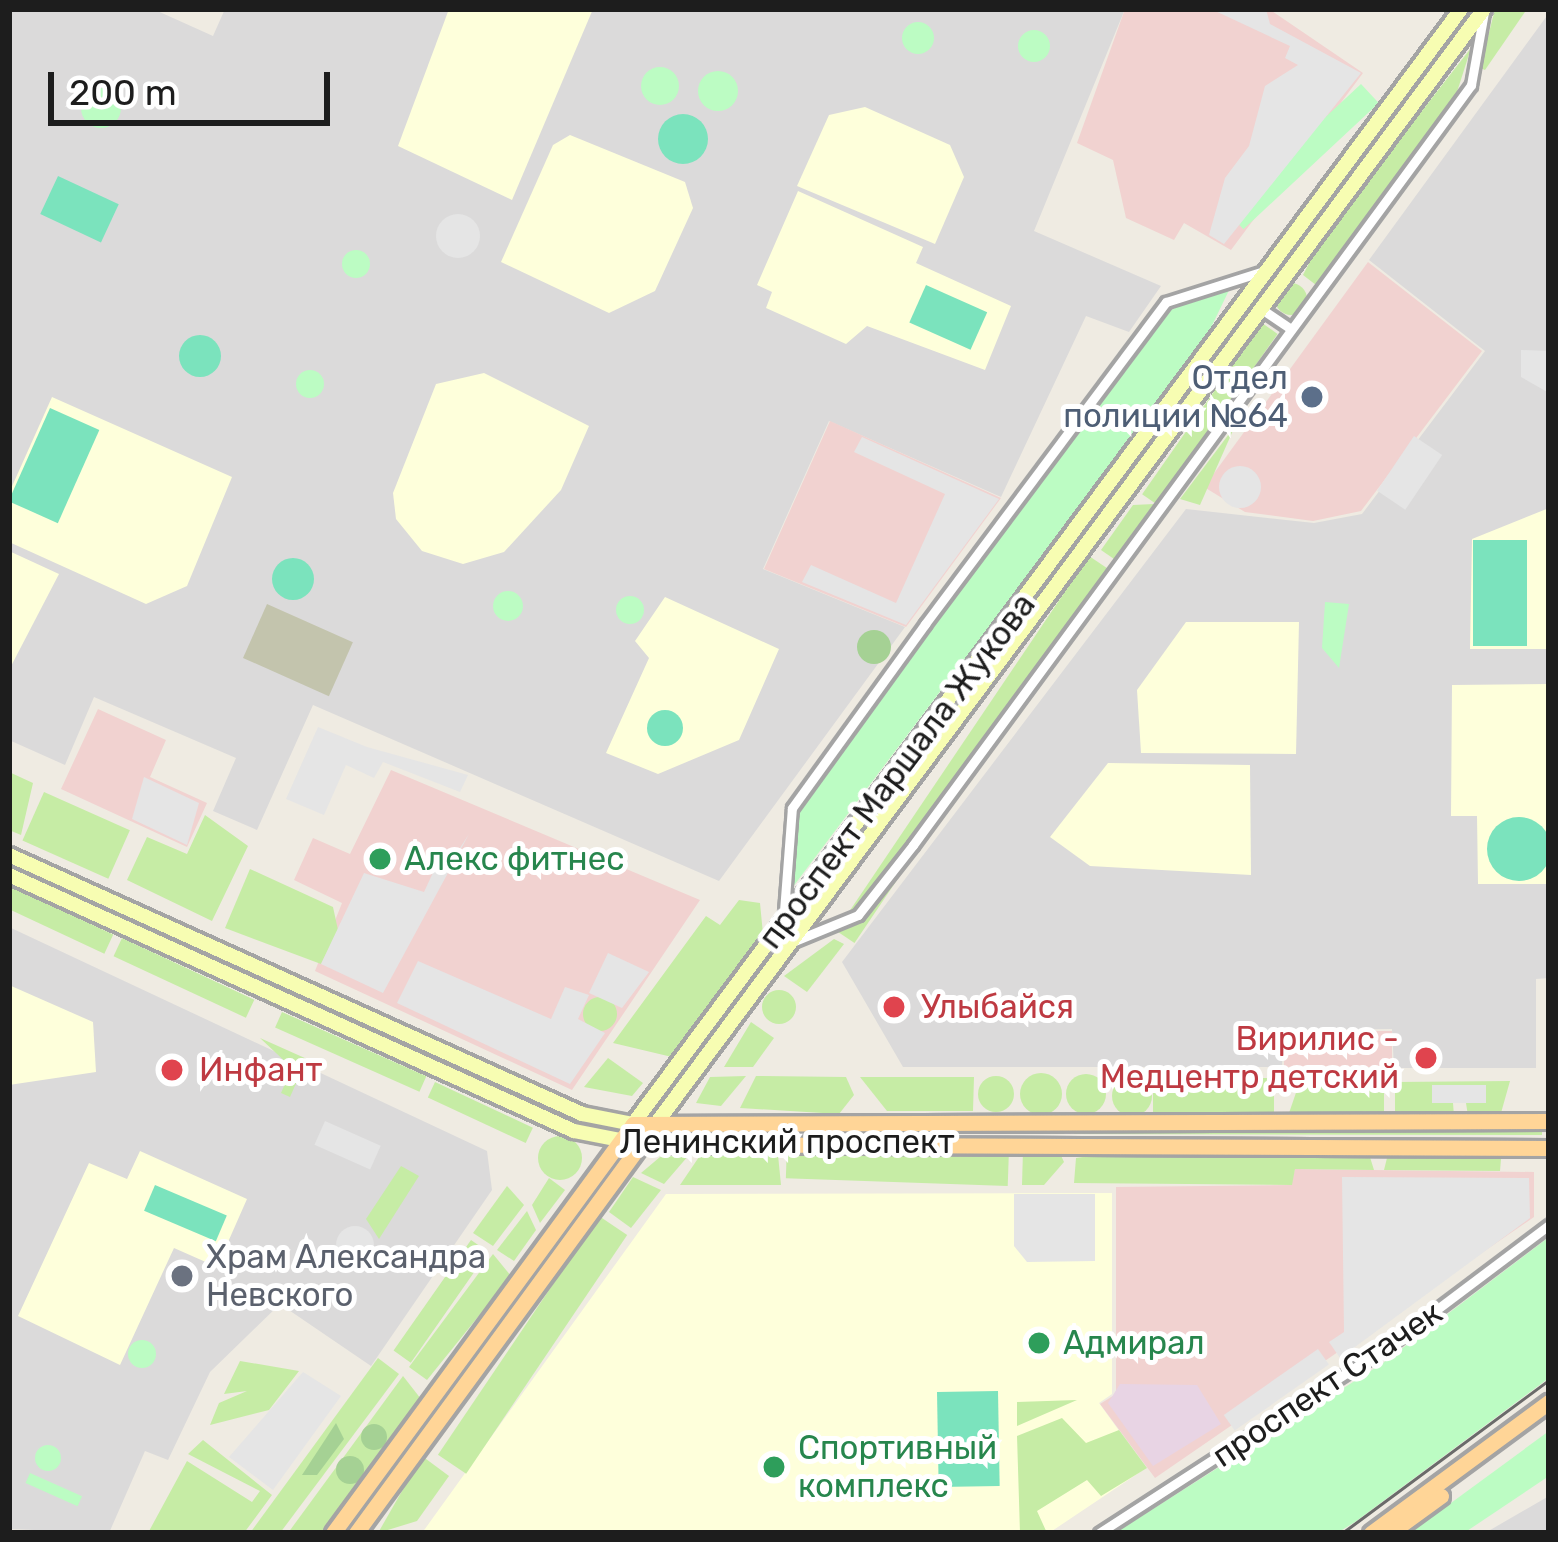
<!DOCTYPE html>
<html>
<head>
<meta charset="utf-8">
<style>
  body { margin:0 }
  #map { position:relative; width:1558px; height:1542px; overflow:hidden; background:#efebe2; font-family:Rubik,sans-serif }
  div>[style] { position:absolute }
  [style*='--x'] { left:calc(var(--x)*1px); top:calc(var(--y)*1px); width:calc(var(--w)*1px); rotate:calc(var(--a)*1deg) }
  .residential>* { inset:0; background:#dbdada }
  .commercial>* { inset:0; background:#f1d2d0; transform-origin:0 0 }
  .industrial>* { inset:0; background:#e8d4e4 }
  .education>* { inset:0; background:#feffdb }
  .construction>* { inset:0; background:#c3c4ad; transform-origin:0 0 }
  .grass>* { inset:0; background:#c6eca5; transform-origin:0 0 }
  .round { border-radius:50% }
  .forest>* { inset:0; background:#a5d194 }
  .park>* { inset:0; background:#bcfcc3; transform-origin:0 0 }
  .pitch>* { inset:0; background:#7be3bd; transform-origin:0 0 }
  .parking>* { inset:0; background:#e5e5e5; transform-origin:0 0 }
  .roads { filter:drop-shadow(3px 0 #a4a4a4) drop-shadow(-3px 0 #a4a4a4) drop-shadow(0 3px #a4a4a4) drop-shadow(0 -3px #a4a4a4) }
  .street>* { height:9px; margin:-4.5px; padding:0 4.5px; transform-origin:4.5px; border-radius:4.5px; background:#fff }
  .secondary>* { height:14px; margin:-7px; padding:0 7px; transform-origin:7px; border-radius:7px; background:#f7fdb2 }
  .primary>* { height:15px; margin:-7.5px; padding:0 7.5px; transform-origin:7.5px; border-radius:7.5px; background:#ffd597 }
  .tram>* { height:3px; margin:-1.5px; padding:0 1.5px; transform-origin:1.5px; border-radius:1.5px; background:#6b6b6b }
  .dots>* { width:33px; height:33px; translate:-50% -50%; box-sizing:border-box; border:6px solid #fff; border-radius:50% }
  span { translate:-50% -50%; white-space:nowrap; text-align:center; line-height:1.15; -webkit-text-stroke:10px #fff; paint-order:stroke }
  .service-label { font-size:33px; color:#4e5e75 }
  .right { translate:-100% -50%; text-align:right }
  .street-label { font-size:33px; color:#1d1d1d }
  .leisure-label { font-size:33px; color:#27864d }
  .left { translate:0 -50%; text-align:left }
  .health-label { font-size:33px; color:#be3a42 }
  .worship-label { font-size:33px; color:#5b616d }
  .frame { position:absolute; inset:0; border:12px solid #1d1d1d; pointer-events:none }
  .scale { position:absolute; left:48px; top:72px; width:282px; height:54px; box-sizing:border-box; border:6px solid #1d1d1d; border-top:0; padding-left:15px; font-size:36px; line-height:42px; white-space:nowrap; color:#1d1d1d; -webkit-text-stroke:9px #fff; paint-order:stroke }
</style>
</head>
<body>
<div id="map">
  <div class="residential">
    <i style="clip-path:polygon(9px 9px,153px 9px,213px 36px,225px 9px,1125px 9px,1034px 231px,1161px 286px,1129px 332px,1086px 316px,1001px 497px,829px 421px,763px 569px,905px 627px,719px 881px,313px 705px,257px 830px,213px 811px,236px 758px,94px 697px,65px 765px,9px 740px)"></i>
    <i style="clip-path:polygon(1549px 13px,1549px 978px,1536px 979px,1536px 1068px,1394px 1068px,1392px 1029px,1283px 1030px,1282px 1067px,903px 1067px,842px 962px,1186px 509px,1314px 523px,1362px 514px,1485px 351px,1369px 260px)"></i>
    <i style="clip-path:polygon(9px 927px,487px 1151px,492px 1190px,371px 1366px,280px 1304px,210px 1372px,168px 1460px,145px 1451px,109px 1533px,9px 1529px)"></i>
    <i style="clip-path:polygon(1549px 1495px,1549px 1533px,1485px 1533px,1549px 1496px)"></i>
  </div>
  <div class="commercial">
    <i style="clip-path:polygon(1125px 9px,1269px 9px,1363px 73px,1231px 250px,1184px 223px,1174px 240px,1126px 218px,1113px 160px,1077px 143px)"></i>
    <i style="clip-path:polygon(1368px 262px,1482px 351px,1361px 511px,1313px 521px,1245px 512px,1204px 487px)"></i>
    <i style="clip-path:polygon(830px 421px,1001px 498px,906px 627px,764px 569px)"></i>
    <i style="clip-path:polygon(98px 709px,166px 740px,150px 777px,207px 803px,187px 847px,61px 789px)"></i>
    <i style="clip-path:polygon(391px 770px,700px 900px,572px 1090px,315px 971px,342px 903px,294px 880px,313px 838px,350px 854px)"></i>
    <i style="left:1284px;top:1031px;width:108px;height:36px"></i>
    <i style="clip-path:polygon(1295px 1169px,1534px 1172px,1534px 1217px,1155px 1478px,1100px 1404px,1116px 1394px,1116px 1187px,1291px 1185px)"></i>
  </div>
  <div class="industrial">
    <i style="clip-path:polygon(1120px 1384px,1197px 1385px,1221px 1424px,1153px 1466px,1108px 1403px)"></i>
  </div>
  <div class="education">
    <i style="clip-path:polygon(449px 9px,593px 9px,512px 200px,398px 146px)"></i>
    <i style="clip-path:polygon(865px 107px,950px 145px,964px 177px,935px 244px,797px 186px,829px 115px)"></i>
    <i style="clip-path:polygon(570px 135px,685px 182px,693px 208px,655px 291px,609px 313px,501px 262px,553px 145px)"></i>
    <i style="clip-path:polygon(798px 191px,923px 247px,916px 263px,1011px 306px,985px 370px,867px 326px,846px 344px,766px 308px,772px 292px,757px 285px)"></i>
    <i style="clip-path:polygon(484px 373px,589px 426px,561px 490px,504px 552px,463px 564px,422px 551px,396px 519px,393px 493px,436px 384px)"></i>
    <i style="clip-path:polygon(52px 397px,232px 477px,187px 586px,146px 604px,9px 542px,9px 493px)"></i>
    <i style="clip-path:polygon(1549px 508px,1549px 649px,1470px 649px,1472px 539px)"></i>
    <i style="clip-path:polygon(9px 551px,59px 574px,9px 670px)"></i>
    <i style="clip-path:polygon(665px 597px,779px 649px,739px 740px,658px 774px,606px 753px,649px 658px,635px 641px)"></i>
    <i style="clip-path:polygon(1186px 622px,1299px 622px,1296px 754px,1141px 753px,1137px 690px)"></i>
    <i style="clip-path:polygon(1549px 684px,1549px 884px,1478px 884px,1477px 816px,1451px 816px,1452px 685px)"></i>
    <i style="clip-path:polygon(1108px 763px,1250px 765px,1251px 875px,1090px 866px,1050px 837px)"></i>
    <i style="clip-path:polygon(9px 985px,93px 1022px,96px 1072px,9px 1085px)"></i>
    <i style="clip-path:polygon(140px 1151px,247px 1199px,217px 1267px,174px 1248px,120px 1365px,18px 1316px,89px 1163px,127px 1179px)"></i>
    <i style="clip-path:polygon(1112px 1193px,1112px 1394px,1099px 1403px,1146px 1468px,1049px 1533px,422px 1533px,666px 1194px)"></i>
  </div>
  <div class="construction">
    <i style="left:267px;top:604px;width:94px;height:59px;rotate:24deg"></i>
  </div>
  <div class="grass">
    <i style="clip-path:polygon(1495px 9px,1527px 9px,1485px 70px,1480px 68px)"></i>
    <i style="clip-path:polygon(1471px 48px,1457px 92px,1316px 285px,1303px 275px,1321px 240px)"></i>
    <i class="round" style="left:1275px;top:283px;width:32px;height:32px"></i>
    <i style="left:1262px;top:323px;width:19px;height:209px;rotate:35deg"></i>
    <i style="clip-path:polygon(1235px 426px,1200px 505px,1180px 499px)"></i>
    <i style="clip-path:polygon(1154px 504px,1114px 559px,1101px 550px,1133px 505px)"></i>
    <i style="left:1089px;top:556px;width:22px;height:452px;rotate:34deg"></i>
    <i style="clip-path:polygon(9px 772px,33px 783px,21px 835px,9px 830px)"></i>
    <i style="left:44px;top:792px;width:94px;height:53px;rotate:24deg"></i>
    <i style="clip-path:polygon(205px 815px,248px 846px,212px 921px,127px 880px,147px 837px,187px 854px)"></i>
    <i style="clip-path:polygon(250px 869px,333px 907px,338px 930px,321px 964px,225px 928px)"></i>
    <i style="left:9px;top:886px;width:115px;height:21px;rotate:25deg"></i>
    <i style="clip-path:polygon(739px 900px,760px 903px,763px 934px,672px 1057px,613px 1043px,706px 916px,720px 925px)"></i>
    <i style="left:122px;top:938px;width:146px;height:20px;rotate:25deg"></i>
    <i style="clip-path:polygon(834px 939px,844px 944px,807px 992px,784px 976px)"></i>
    <i class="round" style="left:762px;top:990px;width:34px;height:34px"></i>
    <i class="round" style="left:583px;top:997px;width:34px;height:34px"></i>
    <i style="left:282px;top:1012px;width:158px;height:17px;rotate:24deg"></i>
    <i style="clip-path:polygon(751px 1022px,774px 1038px,753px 1067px,724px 1067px)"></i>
    <i style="clip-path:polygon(260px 1038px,307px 1059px,290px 1097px,281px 1093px,292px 1068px)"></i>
    <i style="clip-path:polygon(608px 1058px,643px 1083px,632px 1096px,584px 1087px)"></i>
    <i class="round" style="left:1020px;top:1073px;width:42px;height:42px"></i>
    <i class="round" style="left:1066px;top:1074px;width:40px;height:40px"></i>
    <i class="round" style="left:978px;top:1076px;width:36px;height:36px"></i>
    <i class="round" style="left:1112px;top:1076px;width:40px;height:40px"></i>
    <i style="clip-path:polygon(746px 1076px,721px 1106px,696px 1103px,710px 1077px)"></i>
    <i style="clip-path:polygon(756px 1076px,846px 1077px,854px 1095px,839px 1114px,740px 1108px)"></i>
    <i style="clip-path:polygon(860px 1077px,974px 1077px,973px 1111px,887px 1111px)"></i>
    <i style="left:1153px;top:1078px;width:121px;height:39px"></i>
    <i style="clip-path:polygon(1300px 1081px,1384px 1082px,1384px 1115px,1288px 1116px)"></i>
    <i style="clip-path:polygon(1510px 1081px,1501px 1113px,1468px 1116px,1466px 1103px,1486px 1102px,1433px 1085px,1432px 1103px,1453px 1103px,1454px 1116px,1395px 1115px,1395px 1082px)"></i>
    <i style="left:435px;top:1082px;width:108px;height:17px;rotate:25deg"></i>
    <i style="left:1064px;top:1130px;width:4px;height:357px;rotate:90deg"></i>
    <i style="clip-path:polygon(1074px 1130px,1542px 1132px,1542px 1135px,1074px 1134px)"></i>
    <i class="round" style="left:538px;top:1136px;width:44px;height:44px"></i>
    <i style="left:1009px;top:1149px;width:37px;height:222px;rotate:92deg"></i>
    <i style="clip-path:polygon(1023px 1150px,1058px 1149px,1064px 1162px,1044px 1185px,1022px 1185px)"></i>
    <i style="clip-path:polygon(1131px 1150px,1369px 1154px,1374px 1170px,1295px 1169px,1292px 1185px,1074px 1183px,1076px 1158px)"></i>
    <i style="clip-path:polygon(701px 1154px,778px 1155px,781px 1185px,680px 1185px)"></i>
    <i style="clip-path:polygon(1388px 1154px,1501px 1159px,1500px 1171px,1384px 1170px)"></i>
    <i style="clip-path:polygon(689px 1155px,664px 1184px,641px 1173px,660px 1157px)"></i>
    <i style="clip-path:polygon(401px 1166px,419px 1176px,379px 1239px,366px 1219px)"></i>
    <i style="clip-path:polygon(633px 1177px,661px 1190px,631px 1228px,609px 1212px)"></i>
    <i style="clip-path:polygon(549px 1178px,565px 1190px,540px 1223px,532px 1205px)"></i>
    <i style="clip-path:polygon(507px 1186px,524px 1205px,493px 1246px,473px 1233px)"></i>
    <i style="clip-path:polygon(527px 1211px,536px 1230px,514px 1261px,497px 1250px)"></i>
    <i style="left:599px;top:1216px;width:34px;height:288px;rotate:34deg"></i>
    <i style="left:471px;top:1240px;width:21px;height:135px;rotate:35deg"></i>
    <i style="clip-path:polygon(493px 1254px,511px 1276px,427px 1380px,409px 1367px)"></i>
    <i style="clip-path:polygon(378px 1358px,399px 1374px,280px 1533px,250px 1533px)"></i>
    <i style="clip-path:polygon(240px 1361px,299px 1371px,269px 1410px,210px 1425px,219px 1403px,247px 1391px,224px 1394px)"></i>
    <i style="clip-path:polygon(403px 1376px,421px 1399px,322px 1533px,288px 1533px)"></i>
    <i style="clip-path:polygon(1077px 1400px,1017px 1426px,1017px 1402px)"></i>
    <i style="clip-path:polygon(1062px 1418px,1086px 1443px,1119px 1430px,1147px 1468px,1101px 1496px,1087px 1480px,1037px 1511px,1047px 1533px,1020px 1533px,1017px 1436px)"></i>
    <i style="clip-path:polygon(203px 1440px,272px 1495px,244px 1533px,148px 1533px,187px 1461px,252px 1502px,260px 1491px,188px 1454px)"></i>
    <i style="clip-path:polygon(422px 1456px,449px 1476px,417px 1521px,378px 1533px)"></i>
  </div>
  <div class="forest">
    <i class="round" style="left:857px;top:630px;width:34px;height:34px"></i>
    <i style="clip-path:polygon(336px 1423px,344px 1439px,317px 1475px,302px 1475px)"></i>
    <i class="round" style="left:361px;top:1424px;width:26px;height:26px"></i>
    <i class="round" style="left:336px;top:1456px;width:28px;height:28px"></i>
  </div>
  <div class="park">
    <i class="round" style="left:902px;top:22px;width:32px;height:32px"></i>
    <i class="round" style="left:1018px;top:30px;width:32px;height:32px"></i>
    <i class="round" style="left:641px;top:67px;width:38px;height:38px"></i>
    <i class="round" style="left:698px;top:71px;width:40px;height:40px"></i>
    <i style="left:1361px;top:84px;width:26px;height:185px;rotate:47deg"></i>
    <i class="round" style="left:81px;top:88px;width:40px;height:40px"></i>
    <i class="round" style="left:342px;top:250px;width:28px;height:28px"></i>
    <i style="clip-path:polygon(1232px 284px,1205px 340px,789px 892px,796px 809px,1166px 312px)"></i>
    <i class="round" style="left:296px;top:370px;width:28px;height:28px"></i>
    <i class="round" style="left:493px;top:591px;width:30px;height:30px"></i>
    <i class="round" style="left:616px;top:596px;width:28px;height:28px"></i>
    <i style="clip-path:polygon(1325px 602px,1349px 604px,1339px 668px,1322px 648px)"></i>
    <i style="clip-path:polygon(1549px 1237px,1549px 1378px,1355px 1522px,1337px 1533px,1115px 1533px,1383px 1363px)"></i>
    <i class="round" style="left:128px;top:1340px;width:28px;height:28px"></i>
    <i style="clip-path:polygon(1549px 1431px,1549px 1476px,1464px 1533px,1410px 1533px)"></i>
    <i class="round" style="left:35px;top:1445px;width:26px;height:26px"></i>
    <i style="left:30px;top:1473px;width:57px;height:11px;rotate:24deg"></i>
  </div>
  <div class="pitch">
    <i class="round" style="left:658px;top:114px;width:50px;height:50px"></i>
    <i style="left:58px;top:176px;width:67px;height:42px;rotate:25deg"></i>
    <i style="left:926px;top:285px;width:67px;height:41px;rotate:24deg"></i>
    <i class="round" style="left:179px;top:335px;width:42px;height:42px"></i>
    <i style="left:50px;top:408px;width:54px;height:102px;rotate:24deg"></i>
    <i style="left:1473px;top:540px;width:54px;height:106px"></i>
    <i class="round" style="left:272px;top:558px;width:42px;height:42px"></i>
    <i class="round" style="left:647px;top:710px;width:36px;height:36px"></i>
    <i class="round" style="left:1487px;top:817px;width:64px;height:64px"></i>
    <i style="left:155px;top:1185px;width:78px;height:28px;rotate:23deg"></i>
    <i style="left:998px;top:1391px;width:95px;height:61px;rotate:89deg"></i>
  </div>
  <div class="parking">
    <i style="clip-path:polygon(1211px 9px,1266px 9px,1270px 24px,1361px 73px,1224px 244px,1209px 235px,1225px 178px,1249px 146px,1265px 86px,1298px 65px,1285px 58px,1290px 46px)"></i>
    <i class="round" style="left:436px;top:214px;width:44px;height:44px"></i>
    <i style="clip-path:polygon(1521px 350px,1549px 351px,1549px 393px,1521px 377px)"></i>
    <i style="left:1414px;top:436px;width:34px;height:66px;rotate:34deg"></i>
    <i style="clip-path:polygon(862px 437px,999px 499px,906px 625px,802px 582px,811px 565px,896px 603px,945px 494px,854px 452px)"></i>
    <i class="round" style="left:1219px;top:466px;width:42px;height:42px"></i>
    <i style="clip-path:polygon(318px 727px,367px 747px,468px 775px,460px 792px,383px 762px,374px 778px,346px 765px,324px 815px,286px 799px)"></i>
    <i style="clip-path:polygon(144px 777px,199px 803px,187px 845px,132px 819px)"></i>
    <i style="clip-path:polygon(469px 834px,383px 993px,321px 964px,364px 873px,424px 892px,444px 849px,456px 854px)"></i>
    <i style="clip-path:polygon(608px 953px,649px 972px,622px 1008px,589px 993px)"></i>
    <i style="clip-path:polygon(418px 961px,551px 1019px,565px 987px,589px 995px,578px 1019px,605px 1033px,570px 1084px,397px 1003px)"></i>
    <i style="left:1432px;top:1085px;width:54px;height:18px"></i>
    <i style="left:325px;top:1121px;width:61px;height:26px;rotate:24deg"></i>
    <i style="clip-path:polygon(1342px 1177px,1529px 1178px,1530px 1218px,1340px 1358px,1329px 1342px,1344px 1332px)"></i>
    <i style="clip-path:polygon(1014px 1194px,1095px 1194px,1095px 1261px,1027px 1262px,1014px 1246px)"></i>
    <i class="round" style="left:336px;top:1226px;width:38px;height:38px"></i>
    <i style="left:1318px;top:1349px;width:19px;height:115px;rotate:55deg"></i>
    <i style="clip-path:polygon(303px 1372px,341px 1396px,273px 1490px,229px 1457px)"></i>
  </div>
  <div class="roads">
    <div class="street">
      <i style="--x:1260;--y:308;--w:36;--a:34"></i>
      <i style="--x:783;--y:924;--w:116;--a:-85.6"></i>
      <i style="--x:792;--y:808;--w:227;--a:-54.1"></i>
      <i style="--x:925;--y:624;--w:402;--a:-53.2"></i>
      <i style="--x:1166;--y:302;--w:106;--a:-17.6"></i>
      <i style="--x:792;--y:942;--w:71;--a:-22.2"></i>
      <i style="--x:858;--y:915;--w:89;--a:-51.8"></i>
      <i style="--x:913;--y:845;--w:943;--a:-53.71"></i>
      <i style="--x:1471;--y:85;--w:74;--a:-79.9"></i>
      <i style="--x:1099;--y:1533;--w:348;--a:-32.9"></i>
      <i style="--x:1391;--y:1344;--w:198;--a:-37"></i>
    </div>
    <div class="secondary">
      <i style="--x:9;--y:855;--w:629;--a:24.32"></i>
      <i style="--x:582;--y:1114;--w:52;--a:11.1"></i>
      <i style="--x:633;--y:1124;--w:1389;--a:-53.4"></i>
      <i style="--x:9;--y:875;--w:620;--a:24.38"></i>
      <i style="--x:574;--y:1131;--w:68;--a:11"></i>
      <i style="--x:641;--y:1144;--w:1414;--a:-53.4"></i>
    </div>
    <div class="primary">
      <i style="--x:333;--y:1533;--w:507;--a:-53.74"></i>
      <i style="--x:633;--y:1124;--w:916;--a:-0.19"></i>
      <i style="--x:356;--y:1533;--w:482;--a:-53.8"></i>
      <i style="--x:641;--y:1144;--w:908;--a:0.25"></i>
      <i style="--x:1371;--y:1533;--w:221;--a:-36.4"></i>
      <i style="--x:1390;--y:1533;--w:63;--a:-36"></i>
    </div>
  </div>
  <div class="tram">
    <i style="--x:1342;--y:1533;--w:257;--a:-36.5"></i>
  </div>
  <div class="dots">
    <i style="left:1312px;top:397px;background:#5c6f8a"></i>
    <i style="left:380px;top:859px;background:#2e9e5b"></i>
    <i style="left:894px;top:1007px;background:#e0444e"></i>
    <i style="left:1426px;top:1058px;background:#e0444e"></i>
    <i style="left:172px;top:1070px;background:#e0444e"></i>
    <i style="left:182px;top:1276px;background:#6b7280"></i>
    <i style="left:1039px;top:1343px;background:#2e9e5b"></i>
    <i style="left:774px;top:1467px;background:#2e9e5b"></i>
  </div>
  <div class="service-label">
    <span class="right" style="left:1288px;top:397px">Отдел<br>полиции №64</span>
  </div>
  <div class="street-label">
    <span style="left:897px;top:771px;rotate:-53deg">проспект Маршала Жукова</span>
    <span style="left:787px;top:1142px">Ленинский проспект</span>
    <span style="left:1327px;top:1384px;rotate:-34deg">проспект Стачек</span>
  </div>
  <div class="leisure-label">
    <span class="left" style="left:404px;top:859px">Алекс фитнес</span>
    <span class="left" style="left:1063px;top:1343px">Адмирал</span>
    <span class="left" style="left:798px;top:1467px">Спортивный<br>комплекс</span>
  </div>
  <div class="health-label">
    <span class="left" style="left:921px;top:1007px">Улыбайся</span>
    <span class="right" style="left:1399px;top:1058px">Вирилис -<br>Медцентр детский</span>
    <span class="left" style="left:199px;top:1070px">Инфант</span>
  </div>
  <div class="worship-label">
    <span class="left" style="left:206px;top:1276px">Храм Александра<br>Невского</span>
  </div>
  <div class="frame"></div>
  <div class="scale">200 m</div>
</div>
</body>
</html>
